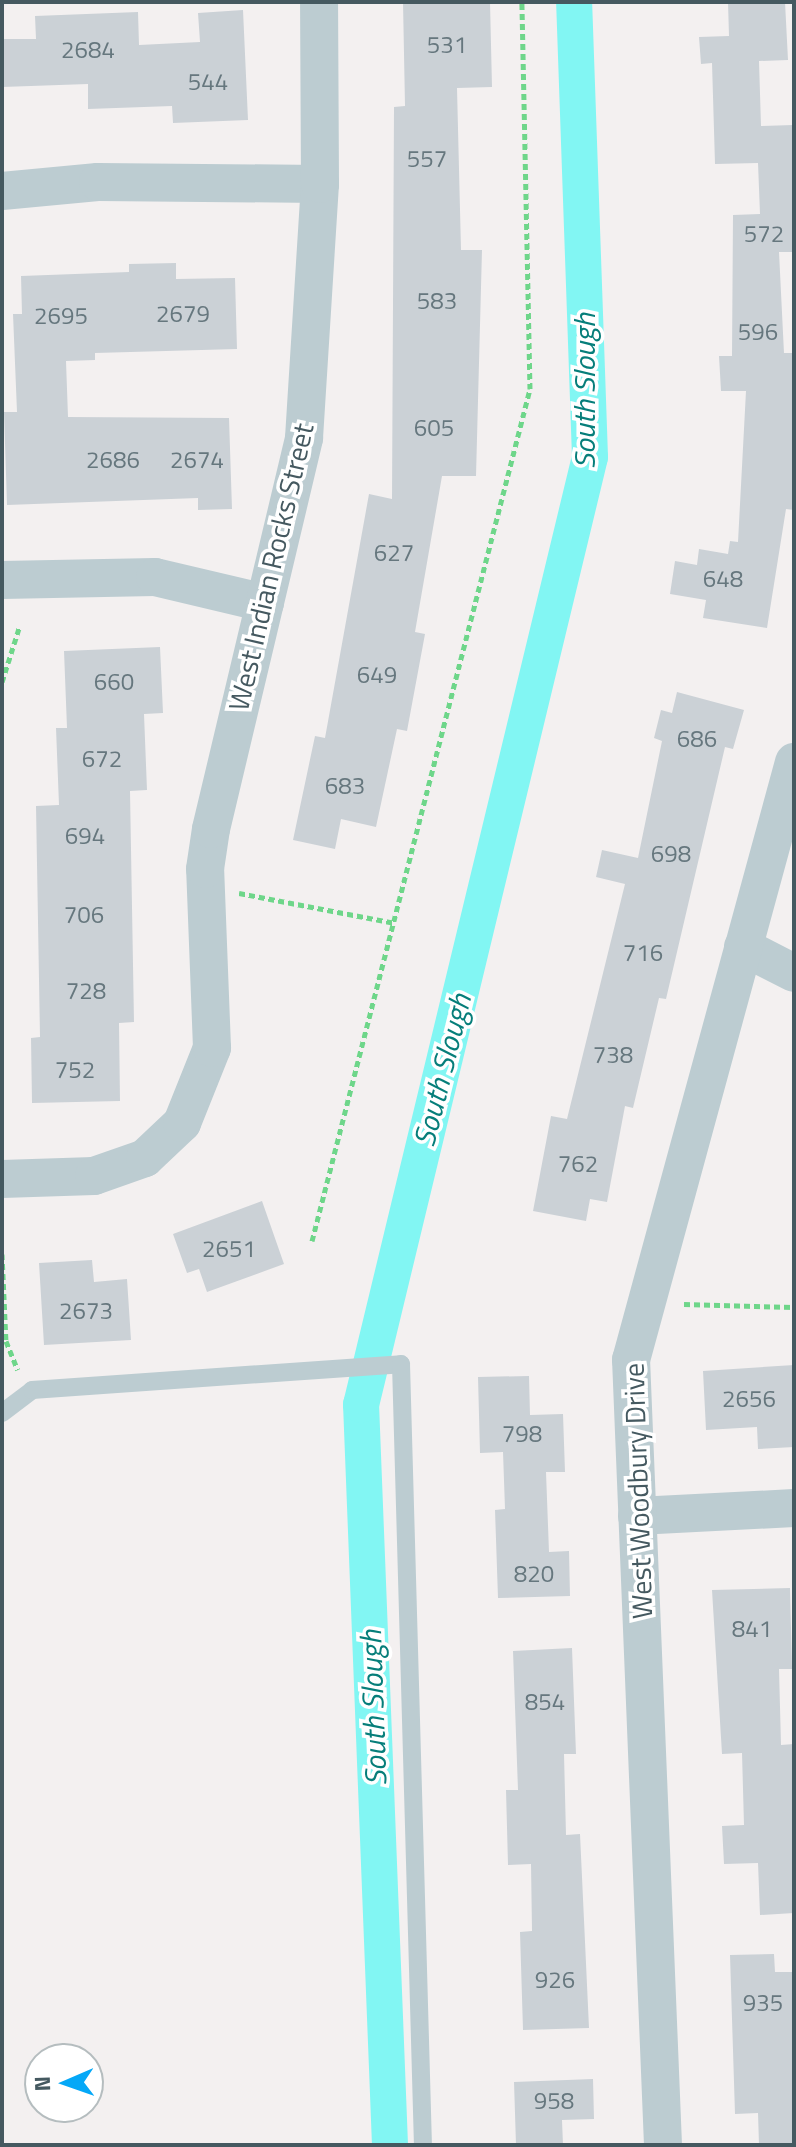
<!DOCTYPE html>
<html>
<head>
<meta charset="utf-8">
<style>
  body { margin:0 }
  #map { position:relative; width:796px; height:2147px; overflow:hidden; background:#f3f0f0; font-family:"Titillium Web",sans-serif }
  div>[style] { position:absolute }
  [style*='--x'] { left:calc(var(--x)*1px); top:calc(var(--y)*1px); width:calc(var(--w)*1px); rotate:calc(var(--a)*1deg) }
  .canal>* { height:36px; margin:-18px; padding:0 18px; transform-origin:18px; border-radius:18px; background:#82f6f3 }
  .building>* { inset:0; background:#cbd1d6 }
  .path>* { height:5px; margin-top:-2.5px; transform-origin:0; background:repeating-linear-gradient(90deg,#6ed68a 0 6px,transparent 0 10px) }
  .lane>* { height:18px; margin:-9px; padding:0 9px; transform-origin:9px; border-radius:9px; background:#bcccd1 }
  .street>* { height:38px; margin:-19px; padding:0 19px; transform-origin:19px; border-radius:19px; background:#bcccd1 }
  span { translate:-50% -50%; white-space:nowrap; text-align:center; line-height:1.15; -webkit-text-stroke:7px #fff; paint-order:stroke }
  .number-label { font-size:24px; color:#66777e }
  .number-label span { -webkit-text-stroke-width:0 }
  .street-label { font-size:28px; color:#455960 }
  .water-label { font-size:30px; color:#067e7a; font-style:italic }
  .frame { position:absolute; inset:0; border:4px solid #455960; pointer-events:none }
  .north { position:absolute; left:24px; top:2043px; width:80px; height:80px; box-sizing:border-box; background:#fff; border:2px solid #b5bdbf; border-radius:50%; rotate:268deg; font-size:22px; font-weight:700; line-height:32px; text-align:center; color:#455960 }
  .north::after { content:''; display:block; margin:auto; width:28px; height:36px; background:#05a8f7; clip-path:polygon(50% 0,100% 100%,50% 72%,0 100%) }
</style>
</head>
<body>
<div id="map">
  <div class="canal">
    <i style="--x:390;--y:2145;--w:741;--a:-92.24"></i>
    <i style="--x:361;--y:1405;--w:975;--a:-76.42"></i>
    <i style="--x:590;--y:457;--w:455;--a:-92"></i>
  </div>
  <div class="building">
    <i style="clip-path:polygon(403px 2px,490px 2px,492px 87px,457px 88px,461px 250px,482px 250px,476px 476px,442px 476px,415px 632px,425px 634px,407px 731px,397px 729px,376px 827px,341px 819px,335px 849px,293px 840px,315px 736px,325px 738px,369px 494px,392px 499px,394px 107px,405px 106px)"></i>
    <i style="clip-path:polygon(728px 2px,785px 2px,788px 60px,759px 61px,761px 126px,793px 125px,794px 159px,794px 252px,779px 252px,784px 353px,794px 353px,794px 510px,786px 509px,767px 628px,703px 618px,706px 600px,670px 594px,675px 561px,697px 565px,699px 549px,728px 554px,730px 541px,738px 542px,746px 391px,721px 391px,719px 356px,732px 356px,733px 215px,760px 214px,758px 163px,715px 164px,712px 63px,701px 64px,699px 37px,729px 36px)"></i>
    <i style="clip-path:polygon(243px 10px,248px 120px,173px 123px,172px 106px,88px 109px,88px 84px,2px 87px,2px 39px,36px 39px,35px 16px,138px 12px,139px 45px,200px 42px,198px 13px)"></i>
    <i style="clip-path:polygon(176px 263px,176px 279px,235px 278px,237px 349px,95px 353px,95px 360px,66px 361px,68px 417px,229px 418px,232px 509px,198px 510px,198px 498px,7px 505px,4px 412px,17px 412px,13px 314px,22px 314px,21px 276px,129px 272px,129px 264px)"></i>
    <i style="clip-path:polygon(160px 647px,163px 713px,144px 714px,147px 790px,130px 791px,134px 1022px,119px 1023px,120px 1101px,32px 1103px,31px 1038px,40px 1037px,36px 806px,59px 805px,56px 728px,67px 728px,64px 651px)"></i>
    <i style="clip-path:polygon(677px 692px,744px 710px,733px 749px,725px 747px,666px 999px,659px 998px,633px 1108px,625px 1106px,607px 1202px,590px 1199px,586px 1221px,533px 1211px,551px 1116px,567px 1119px,625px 884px,596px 877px,602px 850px,638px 858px,662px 741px,654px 738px,661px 710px,672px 713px)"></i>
    <i style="clip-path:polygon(262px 1201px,284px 1264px,207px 1292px,199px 1269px,187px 1273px,173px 1234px)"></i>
    <i style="clip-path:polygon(92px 1260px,94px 1282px,127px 1279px,131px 1340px,44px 1345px,39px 1263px)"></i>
    <i style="clip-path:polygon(794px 1365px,794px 1447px,758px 1449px,757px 1427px,706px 1430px,703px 1371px)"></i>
    <i style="clip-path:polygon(529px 1376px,530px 1415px,563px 1414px,565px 1472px,546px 1472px,549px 1552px,569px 1551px,570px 1596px,498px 1598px,495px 1510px,505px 1509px,503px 1452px,480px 1453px,478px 1377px)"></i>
    <i style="clip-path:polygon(790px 1588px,792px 1669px,779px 1669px,781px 1745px,794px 1744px,794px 1913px,760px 1915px,758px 1863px,724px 1864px,722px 1826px,744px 1825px,742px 1753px,722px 1754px,712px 1590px)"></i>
    <i style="clip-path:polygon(572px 1648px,576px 1754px,564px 1754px,566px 1835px,580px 1834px,589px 2028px,523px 2030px,520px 1932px,532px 1931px,531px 1864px,508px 1865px,506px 1790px,518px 1790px,513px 1651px)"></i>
    <i style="clip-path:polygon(774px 1954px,775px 1972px,794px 1972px,794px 2145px,759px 2145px,758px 2113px,735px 2114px,730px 1955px)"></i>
    <i style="clip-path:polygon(593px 2079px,594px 2119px,562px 2120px,563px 2145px,516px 2145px,514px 2082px)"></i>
  </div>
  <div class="path">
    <i style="--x:2;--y:682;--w:57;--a:-72.5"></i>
    <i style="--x:239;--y:893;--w:159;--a:10.9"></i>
    <i style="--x:312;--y:1241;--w:879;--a:-75.65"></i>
    <i style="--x:530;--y:389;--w:387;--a:-91.2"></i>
    <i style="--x:2;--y:1254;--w:87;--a:87.4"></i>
    <i style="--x:6;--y:1341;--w:31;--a:68"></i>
    <i style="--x:684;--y:1304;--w:110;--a:1.6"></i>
  </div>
  <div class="lane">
    <i style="--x:2;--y:1413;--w:38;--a:-37"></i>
    <i style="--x:32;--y:1390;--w:370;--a:-4"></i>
    <i style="--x:401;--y:1364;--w:781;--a:88.39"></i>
  </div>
  <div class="street">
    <i style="--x:2;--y:191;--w:96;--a:-5.4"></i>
    <i style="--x:98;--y:182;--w:222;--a:0.5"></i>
    <i style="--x:2;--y:580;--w:153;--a:-1.1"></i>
    <i style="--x:155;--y:577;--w:113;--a:13.3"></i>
    <i style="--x:743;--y:947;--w:57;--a:27"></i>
    <i style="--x:2;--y:1179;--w:92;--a:-1.9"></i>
    <i style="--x:94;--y:1176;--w:54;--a:-19.4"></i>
    <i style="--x:145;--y:1158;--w:51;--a:-43.4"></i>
    <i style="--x:182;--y:1123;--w:81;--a:-68.2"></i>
    <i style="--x:212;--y:1048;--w:179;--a:-92.2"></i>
    <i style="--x:205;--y:869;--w:40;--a:-81.5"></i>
    <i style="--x:211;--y:829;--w:402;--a:-76.6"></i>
    <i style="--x:304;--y:438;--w:255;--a:-86.4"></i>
    <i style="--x:320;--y:184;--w:182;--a:-90.3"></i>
    <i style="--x:637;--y:1516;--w:157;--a:-2.9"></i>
    <i style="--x:663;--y:2145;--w:786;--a:-92.33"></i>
    <i style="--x:631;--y:1360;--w:620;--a:-74.75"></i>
  </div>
  <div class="number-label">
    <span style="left:447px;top:45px">531</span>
    <span style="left:88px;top:50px">2684</span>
    <span style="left:208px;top:82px">544</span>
    <span style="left:427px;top:159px">557</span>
    <span style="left:764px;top:234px">572</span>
    <span style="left:437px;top:301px">583</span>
    <span style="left:183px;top:314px">2679</span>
    <span style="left:61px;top:316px">2695</span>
    <span style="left:758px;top:332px">596</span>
    <span style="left:434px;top:428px">605</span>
    <span style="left:113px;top:460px">2686</span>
    <span style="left:197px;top:460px">2674</span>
    <span style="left:394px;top:553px">627</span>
    <span style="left:723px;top:579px">648</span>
    <span style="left:377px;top:675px">649</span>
    <span style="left:114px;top:682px">660</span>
    <span style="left:697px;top:739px">686</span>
    <span style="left:102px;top:759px">672</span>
    <span style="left:345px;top:786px">683</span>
    <span style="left:85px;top:836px">694</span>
    <span style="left:671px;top:854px">698</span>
    <span style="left:84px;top:915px">706</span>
    <span style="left:643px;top:953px">716</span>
    <span style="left:86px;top:991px">728</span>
    <span style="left:613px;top:1055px">738</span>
    <span style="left:75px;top:1070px">752</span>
    <span style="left:578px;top:1164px">762</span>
    <span style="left:229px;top:1249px">2651</span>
    <span style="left:86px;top:1311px">2673</span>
    <span style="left:749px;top:1399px">2656</span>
    <span style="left:522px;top:1434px">798</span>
    <span style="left:534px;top:1574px">820</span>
    <span style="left:752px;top:1629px">841</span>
    <span style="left:545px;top:1702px">854</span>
    <span style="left:555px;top:1980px">926</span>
    <span style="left:763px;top:2003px">935</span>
    <span style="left:554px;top:2101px">958</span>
  </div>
  <div class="street-label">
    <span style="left:271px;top:567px;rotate:-77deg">West Indian Rocks Street</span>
    <span style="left:638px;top:1491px;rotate:-92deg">West Woodbury Drive</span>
  </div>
  <div class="water-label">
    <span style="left:584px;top:391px;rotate:-90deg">South Slough</span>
    <span style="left:442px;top:1070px;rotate:-76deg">South Slough</span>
    <span style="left:373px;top:1708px;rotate:-92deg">South Slough</span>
  </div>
  <div class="frame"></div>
  <div class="north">N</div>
</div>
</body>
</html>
